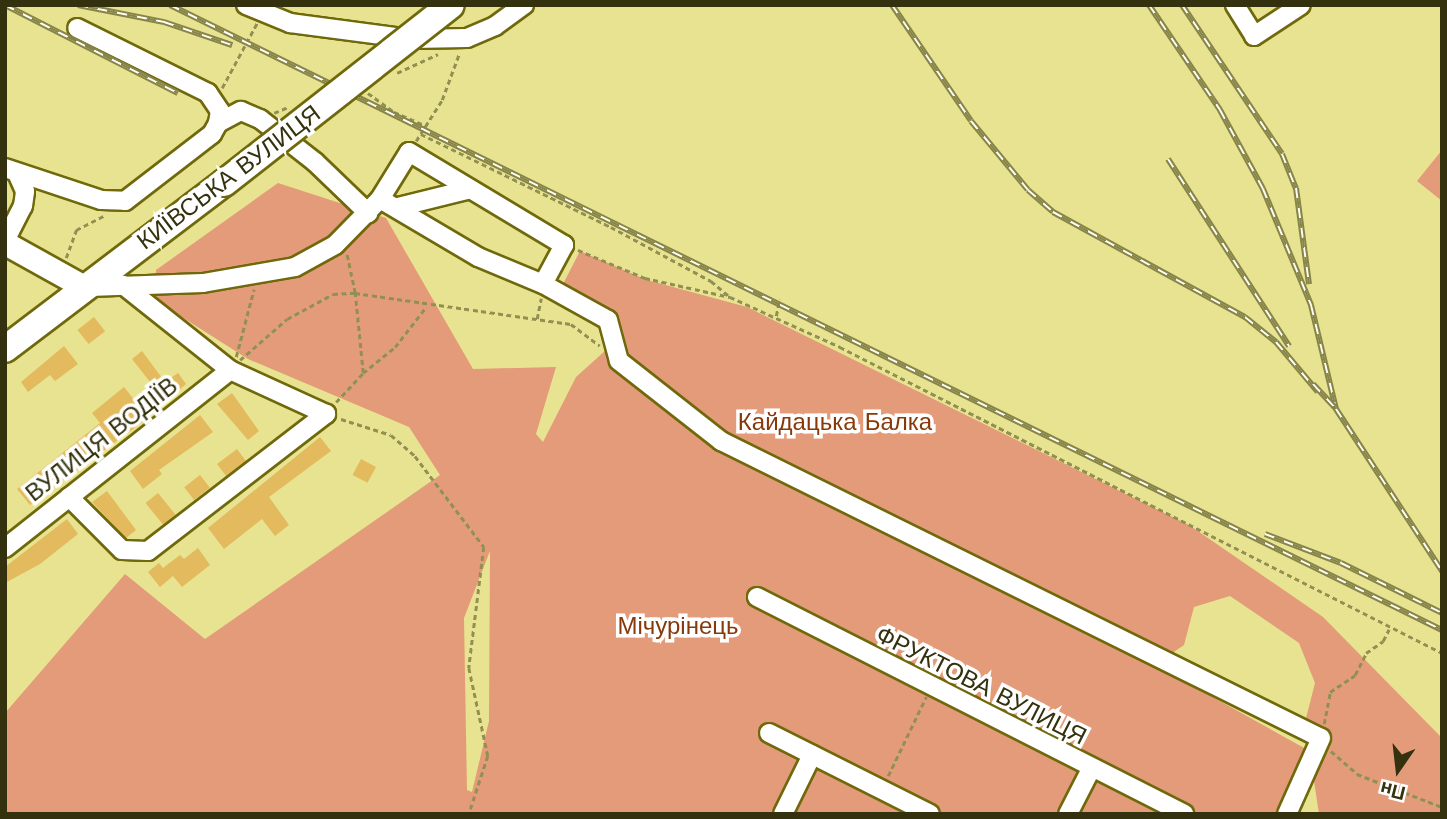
<!DOCTYPE html>
<html>
<head>
<meta charset="utf-8">
<style>
  body { margin:0 }
  #map { position:relative; width:1447px; height:819px; overflow:hidden; background:#e8e390; font-family:"Work Sans",sans-serif }
  div>[style] { position:absolute }
  [style*='--x'] { left:calc(var(--x)*1px); top:calc(var(--y)*1px); width:calc(var(--w)*1px); rotate:calc(var(--a)*1deg) }
  .green>* { inset:0; background:#e49b79 }
  .building>* { inset:0; background:#e3ba5d; transform-origin:0 0 }
  .path>* { height:2.5px; margin-top:-1.25px; transform-origin:0; background:repeating-linear-gradient(90deg,#928f53 0 5px,transparent 0 8.5px) }
  .roads { filter:drop-shadow(2px 0 #6f690c) drop-shadow(-2px 0 #6f690c) drop-shadow(0 2px #6f690c) drop-shadow(0 -2px #6f690c) }
  .minor>* { height:18px; margin:-9px; padding:0 9px; transform-origin:9px; border-radius:9px; background:#fff }
  .major>* { height:23px; margin:-11.5px; padding:0 11.5px; transform-origin:11.5px; border-radius:11.5px; background:#fff }
  .highway>* { height:26px; margin:-13px; padding:0 13px; transform-origin:13px; border-radius:13px; background:#fff }
  .rail>* { height:6px; margin-top:-3px; transform-origin:0; background:repeating-linear-gradient(90deg,#fff 0 10px,#87844a 0 20px); box-sizing:border-box; border-block:2px solid #87844a }
  .bridges { filter:drop-shadow(2px 0 #6f690c) drop-shadow(-2px 0 #6f690c) drop-shadow(0 2px #6f690c) drop-shadow(0 -2px #6f690c) }
  .highway-bridge>* { height:26px; margin:-13px; padding:0 13px; transform-origin:13px; border-radius:13px; background:#fff }
  span { translate:-50% -50%; white-space:nowrap; text-align:center; line-height:1.15; -webkit-text-stroke:7px #fff; paint-order:stroke }
  .street-label { font-size:24px; color:#33310e }
  .park-label { font-size:24px; color:#883909 }
  .frame { position:absolute; inset:0; border:7px solid #33310e; pointer-events:none }
  .north { position:absolute; left:1363px; top:735px; width:70px; height:70px; -webkit-text-stroke:5px #fff; paint-order:stroke; rotate:194deg; font-size:19px; font-weight:700; line-height:28px; text-align:center; color:#33310e }
  .north::after { content:''; display:block; margin:auto; width:24px; height:32px; background:#33310e; clip-path:polygon(50% 0,100% 100%,50% 72%,0 100%) }
</style>
</head>
<body>
<div id="map">
  <div class="green">
    <i style="clip-path:polygon(1442px 150px,1442px 201px,1417px 181px)"></i>
    <i style="clip-path:polygon(evenodd,278px 183px,386px 218px,473px 369px,556px 367px,536px 434px,543px 442px,576px 377px,606px 350px,631px 369px,616px 316px,563px 284px,580px 251px,647px 280px,747px 307px,1189px 525px,1323px 617px,1442px 738px,1442px 814px,1319px 814px,1305px 722px,1315px 683px,1299px 643px,1230px 596px,1194px 607px,1184px 645px,1168px 656px,1000px 579px,1306px 749px,1276px 814px,5px 814px,5px 713px,125px 574px,205px 639px,440px 475px,409px 427px,248px 359px,155px 300px,156px 270px,278px 183px,490px 551px,489px 721px,472px 792px,467px 790px,464px 618px,490px 551px)"></i>
  </div>
  <div class="building">
    <i style="left:94px;top:317px;width:18px;height:21px;rotate:52deg"></i>
    <i style="clip-path:polygon(64px 346px,78px 364px,55px 381px,50px 375px,28px 392px,21px 382px)"></i>
    <i style="clip-path:polygon(142px 351px,165px 382px,178px 373px,186px 384px,144px 421px,30px 505px,17px 489px,100px 423px,92px 413px,124px 387px,136px 402px,154px 387px,132px 359px)"></i>
    <i style="clip-path:polygon(232px 393px,259px 431px,248px 440px,217px 404px)"></i>
    <i style="clip-path:polygon(200px 415px,213px 432px,159px 470px,162px 474px,143px 489px,130px 471px)"></i>
    <i style="clip-path:polygon(320px 437px,331px 451px,269px 497px,289px 525px,275px 536px,262px 519px,224px 549px,208px 528px)"></i>
    <i style="left:237px;top:449px;width:15px;height:25px;rotate:53deg"></i>
    <i style="left:361px;top:459px;width:17px;height:18px;rotate:28deg"></i>
    <i style="left:200px;top:475px;width:16px;height:20px;rotate:52deg"></i>
    <i style="clip-path:polygon(107px 491px,136px 530px,126px 538px,92px 502px)"></i>
    <i style="left:158px;top:493px;width:28px;height:16px;rotate:51deg"></i>
    <i style="clip-path:polygon(67px 519px,78px 534px,40px 564px,5px 583px,5px 567px)"></i>
    <i style="clip-path:polygon(198px 548px,210px 565px,182px 587px,173px 576px,160px 587px,148px 572px,159px 563px,163px 568px,180px 555px,184px 559px)"></i>
  </div>
  <div class="path">
    <i style="--x:397;--y:73;--w:45;--a:-24.9"></i>
    <i style="--x:222;--y:88;--w:74;--a:-61.7"></i>
    <i style="--x:368;--y:93;--w:32;--a:36"></i>
    <i style="--x:394;--y:112;--w:34;--a:23"></i>
    <i style="--x:274;--y:113;--w:15;--a:-23"></i>
    <i style="--x:421;--y:134;--w:212;--a:26.1"></i>
    <i style="--x:611;--y:227;--w:114;--a:28.4"></i>
    <i style="--x:711;--y:281;--w:25;--a:40"></i>
    <i style="--x:416;--y:141;--w:49;--a:-57.6"></i>
    <i style="--x:442;--y:100;--w:49;--a:-69.7"></i>
    <i style="--x:578;--y:250;--w:73;--a:22.7"></i>
    <i style="--x:645;--y:278;--w:87;--a:12.6"></i>
    <i style="--x:730;--y:297;--w:121;--a:24.4"></i>
    <i style="--x:840;--y:347;--w:675;--a:26.94"></i>
    <i style="--x:66;--y:258;--w:30;--a:-70"></i>
    <i style="--x:76;--y:230;--w:34;--a:-27"></i>
    <i style="--x:776;--y:316;--w:17;--a:-77"></i>
    <i style="--x:537;--y:319;--w:21;--a:-79"></i>
    <i style="--x:236;--y:357;--w:70;--a:-75.2"></i>
    <i style="--x:240;--y:360;--w:62;--a:-41.1"></i>
    <i style="--x:287;--y:319;--w:52;--a:-28.5"></i>
    <i style="--x:333;--y:294;--w:22;--a:-3"></i>
    <i style="--x:355;--y:293;--w:39;--a:-102"></i>
    <i style="--x:363;--y:373;--w:41;--a:-39.1"></i>
    <i style="--x:395;--y:347;--w:51;--a:-52.2"></i>
    <i style="--x:336;--y:402;--w:40;--a:-47"></i>
    <i style="--x:363;--y:373;--w:80;--a:-95.7"></i>
    <i style="--x:355;--y:293;--w:218;--a:8.2"></i>
    <i style="--x:571;--y:324;--w:36;--a:37"></i>
    <i style="--x:341;--y:419;--w:52;--a:17.7"></i>
    <i style="--x:391;--y:435;--w:32;--a:41"></i>
    <i style="--x:415;--y:456;--w:114;--a:52.8"></i>
    <i style="--x:484;--y:547;--w:122;--a:97.1"></i>
    <i style="--x:469;--y:668;--w:90;--a:77.8"></i>
    <i style="--x:488;--y:756;--w:61;--a:108.1"></i>
    <i style="--x:1324;--y:724;--w:33;--a:-79"></i>
    <i style="--x:1330;--y:692;--w:30;--a:-34"></i>
    <i style="--x:1355;--y:675;--w:25;--a:-63"></i>
    <i style="--x:1366;--y:653;--w:21;--a:-35"></i>
    <i style="--x:1383;--y:641;--w:13;--a:-63"></i>
    <i style="--x:1331;--y:751;--w:35;--a:41"></i>
    <i style="--x:1357;--y:774;--w:91;--a:21.2"></i>
    <i style="--x:888;--y:776;--w:88;--a:-64.3"></i>
  </div>
  <div class="roads">
    <div class="minor">
      <i style="--x:246;--y:5;--w:48;--a:22.2"></i>
      <i style="--x:290;--y:23;--w:123;--a:7.5"></i>
      <i style="--x:412;--y:39;--w:55;--a:-1"></i>
      <i style="--x:467;--y:38;--w:30;--a:-23"></i>
      <i style="--x:495;--y:26;--w:36;--a:-36"></i>
      <i style="--x:1235;--y:5;--w:36;--a:58"></i>
      <i style="--x:1254;--y:36;--w:56;--a:-33.4"></i>
      <i style="--x:218;--y:123;--w:26;--a:-28"></i>
      <i style="--x:241;--y:111;--w:21;--a:23"></i>
      <i style="--x:260;--y:119;--w:70;--a:38"></i>
      <i style="--x:315;--y:162;--w:74;--a:43.9"></i>
      <i style="--x:5;--y:168;--w:101;--a:18.4"></i>
      <i style="--x:101;--y:200;--w:24;--a:2"></i>
      <i style="--x:125;--y:201;--w:110;--a:-37.6"></i>
      <i style="--x:212;--y:134;--w:13;--a:-61"></i>
      <i style="--x:218;--y:123;--w:12;--a:-81"></i>
      <i style="--x:220;--y:111;--w:22;--a:-124"></i>
      <i style="--x:208;--y:93;--w:146;--a:-153.6"></i>
      <i style="--x:380;--y:199;--w:55;--a:-58.3"></i>
      <i style="--x:409;--y:152;--w:181;--a:31"></i>
      <i style="--x:564;--y:245;--w:44;--a:118.3"></i>
      <i style="--x:398;--y:207;--w:71;--a:-13.8"></i>
      <i style="--x:5;--y:241;--w:39;--a:-63"></i>
      <i style="--x:23;--y:206;--w:15;--a:-82"></i>
      <i style="--x:25;--y:191;--w:20;--a:-114"></i>
      <i style="--x:89;--y:287;--w:114;--a:-2"></i>
      <i style="--x:203;--y:283;--w:93;--a:-9.9"></i>
      <i style="--x:295;--y:267;--w:46;--a:-28.8"></i>
      <i style="--x:335;--y:245;--w:64;--a:-45.6"></i>
      <i style="--x:380;--y:199;--w:114;--a:30.6"></i>
      <i style="--x:478;--y:257;--w:70;--a:22.6"></i>
      <i style="--x:543;--y:284;--w:74;--a:29"></i>
      <i style="--x:608;--y:320;--w:42;--a:75"></i>
      <i style="--x:619;--y:361;--w:130;--a:38.1"></i>
      <i style="--x:721;--y:441;--w:669;--a:26.34"></i>
      <i style="--x:1321;--y:738;--w:83;--a:114.1"></i>
      <i style="--x:69;--y:497;--w:75;--a:45"></i>
      <i style="--x:122;--y:550;--w:26;--a:2"></i>
      <i style="--x:148;--y:551;--w:225;--a:-37.6"></i>
      <i style="--x:326;--y:414;--w:106;--a:-155.4"></i>
      <i style="--x:230;--y:370;--w:137;--a:-141.5"></i>
      <i style="--x:5;--y:548;--w:287;--a:-38.3"></i>
      <i style="--x:757;--y:597;--w:479;--a:26.9"></i>
      <i style="--x:769;--y:733;--w:180;--a:26.7"></i>
      <i style="--x:783;--y:814;--w:66;--a:-63.8"></i>
      <i style="--x:1068;--y:814;--w:51;--a:-62.9"></i>
    </div>
    <div class="major">
      <i style="--x:5;--y:243;--w:90;--a:29.1"></i>
    </div>
    <div class="highway">
      <i style="--x:5;--y:349;--w:275;--a:-37.2"></i>
    </div>
  </div>
  <div class="rail">
    <i style="--x:5;--y:5;--w:194;--a:27"></i>
    <i style="--x:78;--y:5;--w:88;--a:11.2"></i>
    <i style="--x:164;--y:22;--w:72;--a:18.7"></i>
    <i style="--x:170;--y:5;--w:1417;--a:26.17"></i>
    <i style="--x:892;--y:5;--w:140;--a:55.7"></i>
    <i style="--x:971;--y:121;--w:89;--a:50.4"></i>
    <i style="--x:1028;--y:190;--w:33;--a:41"></i>
    <i style="--x:1053;--y:212;--w:219;--a:28.7"></i>
    <i style="--x:1245;--y:317;--w:40;--a:39"></i>
    <i style="--x:1276;--y:342;--w:65;--a:50"></i>
    <i style="--x:1149;--y:5;--w:127;--a:55.9"></i>
    <i style="--x:1220;--y:110;--w:90;--a:61.4"></i>
    <i style="--x:1263;--y:189;--w:126;--a:67.5"></i>
    <i style="--x:1311;--y:305;--w:107;--a:76.5"></i>
    <i style="--x:1182;--y:5;--w:179;--a:56.1"></i>
    <i style="--x:1282;--y:154;--w:37;--a:68"></i>
    <i style="--x:1296;--y:188;--w:97;--a:82.3"></i>
    <i style="--x:1168;--y:159;--w:223;--a:57.1"></i>
    <i style="--x:1313;--y:384;--w:34;--a:47"></i>
    <i style="--x:1336;--y:409;--w:194;--a:56.8"></i>
    <i style="--x:1265;--y:534;--w:81;--a:20.9"></i>
    <i style="--x:1341;--y:563;--w:113;--a:26.3"></i>
  </div>
  <div class="bridges">
    <div class="highway-bridge">
      <i style="--x:224;--y:183;--w:288;--a:-38.1"></i>
    </div>
  </div>
  <div class="street-label">
    <span style="left:229px;top:178px;rotate:-37deg">КИЇВСЬКА ВУЛИЦЯ</span>
    <span style="left:102px;top:440px;rotate:-38deg">ВУЛИЦЯ ВОДІЇВ</span>
    <span style="left:981px;top:686px;rotate:27deg">ФРУКТОВА ВУЛИЦЯ</span>
  </div>
  <div class="park-label">
    <span style="left:835px;top:423px">Кайдацька Балка</span>
    <span style="left:678px;top:627px">Мічурінець</span>
  </div>
  <div class="frame"></div>
  <div class="north">Пн</div>
</div>
</body>
</html>
